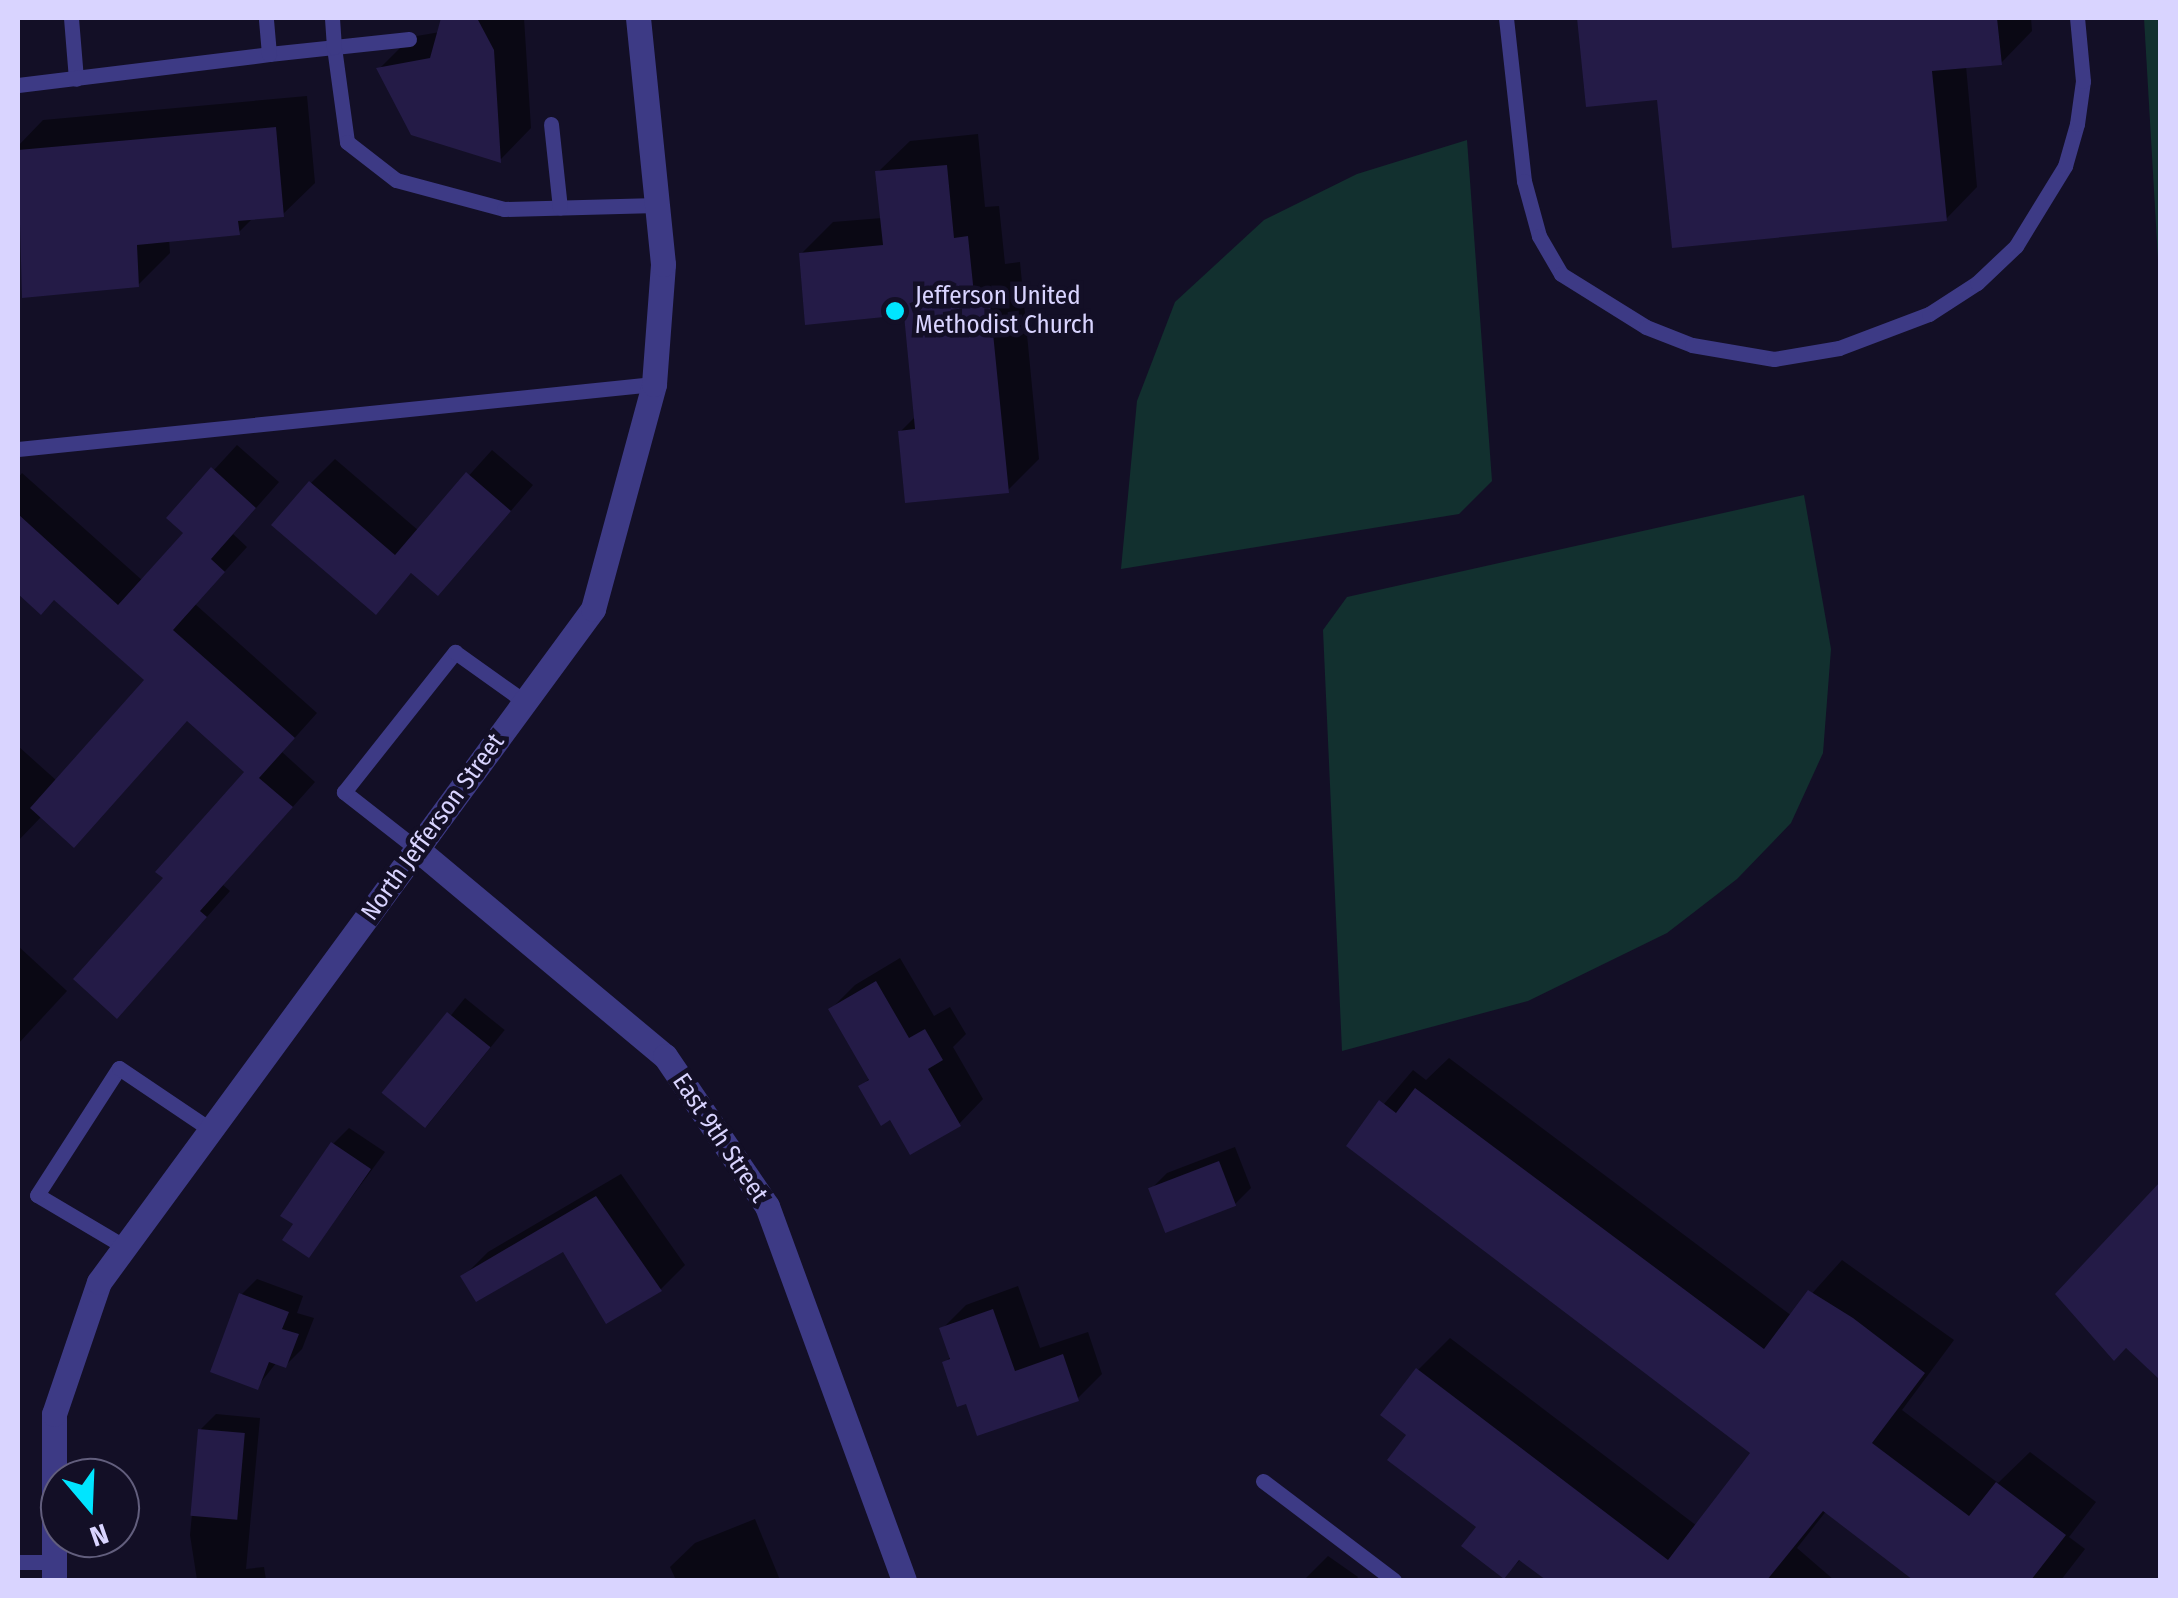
<!DOCTYPE html>
<html>
<head>
<meta charset="utf-8">
<style>
  body { margin:0 }
  #map { position:relative; width:2178px; height:1598px; overflow:hidden; background:#130f26; font-family:"Fira Sans Condensed",sans-serif }
  div>[style] { position:absolute }
  [style*='--x'] { left:calc(var(--x)*1px); top:calc(var(--y)*1px); width:calc(var(--w)*1px); rotate:calc(var(--a)*1deg) }
  .green>* { inset:0; background:#12302f }
  .shadow>* { inset:0; background:#0007; transform-origin:0 0 }
  .building>* { inset:0; background:#241b47; transform-origin:0 0 }
  .lane>* { height:15px; margin:-7.5px; padding:0 7.5px; transform-origin:7.5px; border-radius:7.5px; background:#3d3a85 }
  .street>* { height:25px; margin:-12.5px; padding:0 12.5px; transform-origin:12.5px; border-radius:12.5px; background:#3d3a85 }
  .dots>* { width:28px; height:28px; translate:-50% -50%; box-sizing:border-box; border:5px solid #130f26; border-radius:50% }
  span { translate:-50% -50%; white-space:nowrap; text-align:center; line-height:1.15; -webkit-text-stroke:9px #130f26; paint-order:stroke }
  .poi-label { font-size:25px; color:#d9d4ff }
  .left { translate:0 -50%; text-align:left }
  .street-label { font-size:25px; color:#d9d4ff }
  .frame { position:absolute; inset:0; border:20px solid #d9d4ff; pointer-events:none }
  .north { position:absolute; left:40px; top:1458px; width:100px; height:100px; box-sizing:border-box; background:#130f26; border:2px solid #625e7d; border-radius:50%; rotate:161deg; font-size:28px; font-weight:700; line-height:40px; text-align:center; color:#d9d4ff }
  .north::after { content:''; display:block; margin:auto; width:35px; height:45px; background:#00e5ff; clip-path:polygon(50% 0,100% 100%,50% 72%,0 100%) }
</style>
</head>
<body>
<div id="map">
  <div class="green">
    <i style="clip-path:polygon(2144px 18px,2160px 18px,2160px 294px)"></i>
    <i style="clip-path:polygon(1467px 140px,1492px 481px,1459px 514px,1121px 569px,1137px 401px,1175px 302px,1264px 220px,1357px 174px)"></i>
    <i style="clip-path:polygon(1804px 495px,1831px 649px,1823px 753px,1791px 823px,1737px 879px,1667px 933px,1528px 1001px,1342px 1051px,1323px 630px,1347px 597px)"></i>
  </div>
  <div class="shadow">
    <i style="clip-path:polygon(444px 18px,524px 18px,531px 128px,500px 160px,379px 69px,411px 37px,440px 32px)"></i>
    <i style="clip-path:polygon(1580px 18px,2031px 18px,2032px 31px,2001px 63px,1966px 66px,1977px 187px,1946px 219px,1659px 97px,1588px 104px)"></i>
    <i style="clip-path:polygon(307px 96px,315px 183px,283px 214px,254px 217px,238px 233px,169px 239px,170px 253px,138px 285px,25px 295px,18px 146px,43px 120px)"></i>
    <i style="clip-path:polygon(978px 134px,985px 207px,999px 206px,1005px 264px,1020px 262px,1039px 459px,1007px 491px,900px 432px,917px 415px,906px 312px,801px 254px,833px 222px,882px 218px,878px 172px,910px 141px)"></i>
    <i style="clip-path:polygon(237px 445px,279px 482px,233px 534px,247px 547px,195px 604px,317px 713px,282px 752px,315px 782px,223px 885px,230px 891px,141px 991px,167px 878px,247px 772px,188px 719px,42px 816px,18px 841px,18px 746px,57px 781px,147px 680px,55px 597px,41px 611px,18px 590px,18px 478px,22px 473px,143px 581px,186px 533px,170px 518px)"></i>
    <i style="clip-path:polygon(492px 450px,533px 485px,462px 568px,413px 571px,376px 611px,311px 483px,335px 459px,419px 531px)"></i>
    <i style="clip-path:polygon(18px 946px,67px 991px,18px 1044px)"></i>
    <i style="clip-path:polygon(900px 958px,934px 1016px,950px 1007px,966px 1034px,953px 1047px,983px 1099px,959px 1124px,891px 1117px,861px 1086px,870px 1078px,831px 1009px,855px 985px)"></i>
    <i style="left:465px;top:998px;width:51px;height:124px;rotate:39deg"></i>
    <i style="clip-path:polygon(1449px 1058px,1792px 1316px,1842px 1260px,1954px 1340px,1902px 1410px,1998px 1483px,2030px 1452px,2096px 1502px,2069px 1537px,2085px 1549px,2061px 1580px,1917px 1580px,1827px 1510px,1797px 1548px,1834px 1580px,1550px 1580px,1521px 1559px,1504px 1576px,1479px 1527px,1410px 1434px,1418px 1370px,1450px 1338px,1697px 1526px,1753px 1452px,1349px 1145px,1413px 1070px,1426px 1080px)"></i>
    <i style="clip-path:polygon(349px 1128px,385px 1152px,309px 1255px,333px 1144px)"></i>
    <i style="clip-path:polygon(1235px 1147px,1251px 1188px,1235px 1204px,1151px 1189px,1167px 1173px)"></i>
    <i style="clip-path:polygon(621px 1174px,685px 1265px,661px 1289px,606px 1320px,564px 1248px,464px 1276px,488px 1252px)"></i>
    <i style="clip-path:polygon(2160px 1183px,2160px 1363px,2154px 1370px,2058px 1294px)"></i>
    <i style="clip-path:polygon(257px 1279px,303px 1296px,297px 1313px,314px 1318px,302px 1349px,286px 1365px,277px 1362px,257px 1387px,241px 1295px)"></i>
    <i style="clip-path:polygon(1018px 1286px,1040px 1348px,1088px 1332px,1102px 1374px,1078px 1398px,967px 1401px,945px 1363px,951px 1356px,942px 1329px,966px 1305px)"></i>
    <i style="clip-path:polygon(216px 1414px,260px 1418px,246px 1569px,264px 1567px,266px 1580px,197px 1580px,190px 1535px,200px 1430px)"></i>
    <i style="clip-path:polygon(755px 1519px,780px 1580px,676px 1580px,670px 1567px,695px 1543px)"></i>
    <i style="clip-path:polygon(1328px 1556px,1358px 1577px,1356px 1580px,1304px 1580px)"></i>
  </div>
  <div class="building">
    <i style="clip-path:polygon(441px 18px,477px 18px,494px 50px,501px 163px,411px 135px,376px 68px,430px 58px)"></i>
    <i style="clip-path:polygon(1577px 18px,1997px 18px,2002px 65px,1932px 71px,1947px 221px,1672px 248px,1657px 100px,1586px 107px)"></i>
    <i style="clip-path:polygon(276px 127px,284px 217px,238px 221px,240px 235px,137px 245px,139px 287px,22px 298px,18px 150px)"></i>
    <i style="clip-path:polygon(947px 165px,954px 238px,968px 236px,974px 294px,989px 293px,1009px 493px,905px 503px,898px 431px,915px 429px,904px 315px,805px 325px,799px 253px,883px 245px,875px 171px)"></i>
    <i style="clip-path:polygon(211px 467px,256px 508px,211px 559px,225px 572px,173px 630px,295px 738px,259px 778px,293px 807px,200px 911px,207px 917px,117px 1019px,73px 979px,163px 878px,155px 872px,244px 772px,187px 721px,74px 848px,30px 808px,144px 680px,54px 600px,41px 615px,18px 594px,18px 514px,118px 605px,183px 533px,166px 518px)"></i>
    <i style="clip-path:polygon(466px 472px,511px 511px,438px 596px,411px 573px,376px 615px,271px 525px,309px 481px,395px 555px)"></i>
    <i style="clip-path:polygon(876px 981px,909px 1038px,925px 1029px,943px 1060px,928px 1069px,961px 1126px,910px 1155px,890px 1120px,881px 1126px,858px 1086px,869px 1080px,828px 1009px)"></i>
    <i style="left:447px;top:1012px;width:56px;height:104px;rotate:39deg"></i>
    <i style="clip-path:polygon(1415px 1088px,1764px 1349px,1808px 1290px,1853px 1318px,1925px 1373px,1872px 1443px,1969px 1516px,1996px 1482px,2066px 1535px,2031px 1580px,1913px 1580px,1823px 1511px,1767px 1580px,1546px 1580px,1519px 1560px,1504px 1579px,1461px 1546px,1476px 1527px,1387px 1460px,1406px 1435px,1380px 1415px,1416px 1368px,1668px 1560px,1750px 1453px,1346px 1146px,1379px 1100px,1396px 1113px)"></i>
    <i style="clip-path:polygon(331px 1142px,371px 1169px,309px 1258px,282px 1240px,293px 1224px,280px 1216px)"></i>
    <i style="left:1219px;top:1161px;width:48px;height:76px;rotate:69deg"></i>
    <i style="clip-path:polygon(2160px 1182px,2160px 1380px,2126px 1348px,2114px 1361px,2055px 1294px)"></i>
    <i style="clip-path:polygon(596px 1196px,662px 1291px,606px 1324px,563px 1252px,476px 1302px,460px 1276px)"></i>
    <i style="clip-path:polygon(239px 1293px,289px 1312px,282px 1329px,299px 1334px,286px 1368px,269px 1362px,258px 1390px,210px 1372px)"></i>
    <i style="clip-path:polygon(993px 1309px,1015px 1371px,1063px 1354px,1079px 1401px,977px 1436px,966px 1404px,957px 1407px,942px 1362px,950px 1359px,939px 1328px)"></i>
    <i style="left:198px;top:1429px;width:47px;height:87px;rotate:5deg"></i>
  </div>
  <div class="lane">
    <i style="--x:71;--y:18;--w:61;--a:85.3"></i>
    <i style="--x:1506;--y:18;--w:164;--a:83.7"></i>
    <i style="--x:1524;--y:181;--w:57;--a:74.7"></i>
    <i style="--x:1539;--y:236;--w:44;--a:59.9"></i>
    <i style="--x:1561;--y:274;--w:100;--a:31.9"></i>
    <i style="--x:1646;--y:327;--w:49;--a:21.4"></i>
    <i style="--x:1692;--y:345;--w:83;--a:9.7"></i>
    <i style="--x:1774;--y:359;--w:66;--a:-9.6"></i>
    <i style="--x:1839;--y:348;--w:96;--a:-20.7"></i>
    <i style="--x:1929;--y:314;--w:57;--a:-32.9"></i>
    <i style="--x:1977;--y:283;--w:54;--a:-43.5"></i>
    <i style="--x:2016;--y:246;--w:94;--a:-58.5"></i>
    <i style="--x:2065;--y:166;--w:44;--a:-74.1"></i>
    <i style="--x:2077;--y:124;--w:43;--a:-82.1"></i>
    <i style="--x:2083;--y:81;--w:63;--a:-95.4"></i>
    <i style="--x:409;--y:39;--w:75;--a:173.9"></i>
    <i style="--x:334;--y:47;--w:96;--a:82.2"></i>
    <i style="--x:347;--y:142;--w:62;--a:37.8"></i>
    <i style="--x:396;--y:180;--w:112;--a:15"></i>
    <i style="--x:504;--y:209;--w:153;--a:-1.5"></i>
    <i style="--x:269;--y:54;--w:65;--a:-6.1"></i>
    <i style="--x:334;--y:47;--w:29;--a:-94"></i>
    <i style="--x:18;--y:85;--w:253;--a:-7"></i>
    <i style="--x:269;--y:54;--w:36;--a:-95"></i>
    <i style="--x:551;--y:124;--w:84;--a:83.9"></i>
    <i style="--x:18;--y:449;--w:639;--a:-5.84"></i>
    <i style="--x:417;--y:849;--w:93;--a:-142"></i>
    <i style="--x:344;--y:792;--w:179;--a:-51.6"></i>
    <i style="--x:455;--y:652;--w:86;--a:35.5"></i>
    <i style="--x:125;--y:1247;--w:102;--a:-149.4"></i>
    <i style="--x:37;--y:1195;--w:151;--a:-57.2"></i>
    <i style="--x:119;--y:1068;--w:111;--a:34"></i>
    <i style="--x:1263;--y:1481;--w:164;--a:37.1"></i>
    <i style="--x:18;--y:1562;--w:34;--a:0"></i>
  </div>
  <div class="street">
    <i style="--x:417;--y:849;--w:323;--a:39.9"></i>
    <i style="--x:665;--y:1056;--w:181;--a:55.8"></i>
    <i style="--x:767;--y:1206;--w:398;--a:69.9"></i>
    <i style="--x:54;--y:1580;--w:166;--a:-90"></i>
    <i style="--x:54;--y:1414;--w:139;--a:-71.2"></i>
    <i style="--x:99;--y:1282;--w:835;--a:-53.72"></i>
    <i style="--x:593;--y:609;--w:233;--a:-74.8"></i>
    <i style="--x:654;--y:384;--w:120;--a:-85.7"></i>
    <i style="--x:663;--y:264;--w:247;--a:-95.8"></i>
  </div>
  <div class="dots">
    <i style="left:895px;top:311px;background:#00e5ff"></i>
  </div>
  <div class="poi-label">
    <span class="left" style="left:915px;top:311px">Jefferson United<br>Methodist Church</span>
  </div>
  <div class="street-label">
    <span style="left:433px;top:827px;rotate:-54deg">North Jefferson Street</span>
    <span style="left:720px;top:1138px;rotate:56deg">East 9th Street</span>
  </div>
  <div class="frame"></div>
  <div class="north">N</div>
</div>
</body>
</html>
